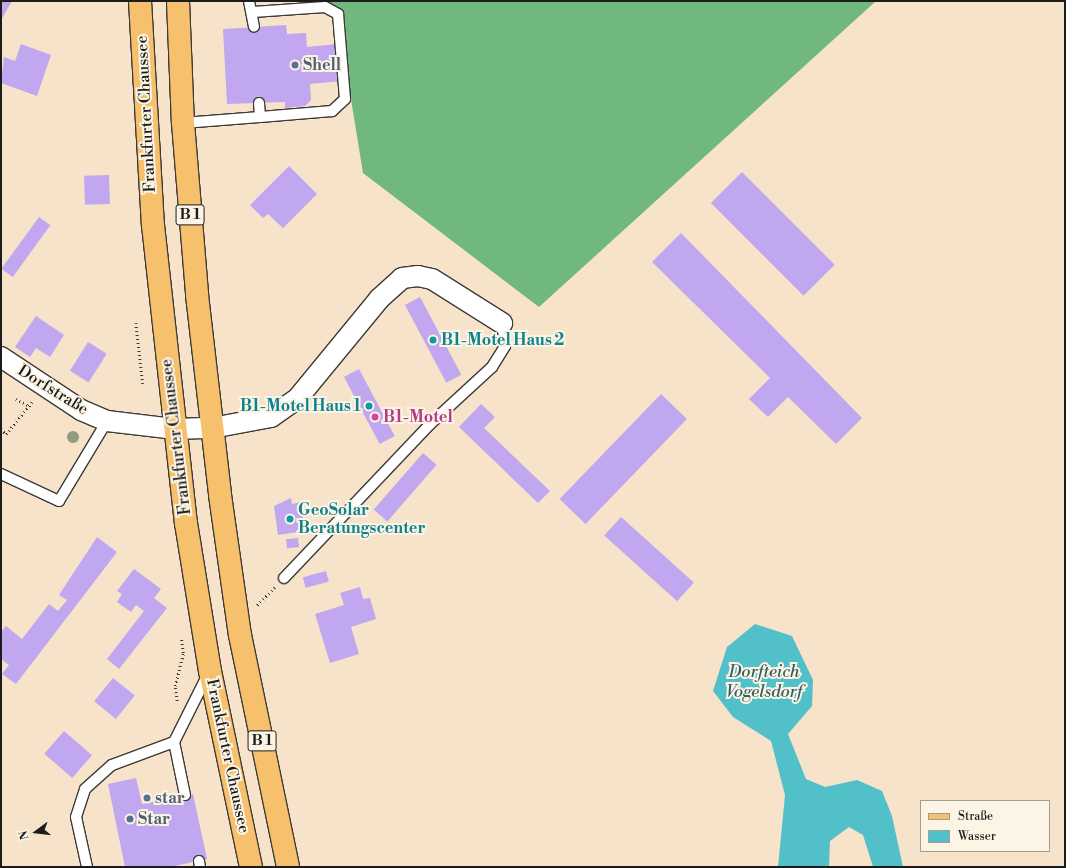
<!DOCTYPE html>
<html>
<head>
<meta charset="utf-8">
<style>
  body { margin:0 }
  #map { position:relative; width:1066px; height:868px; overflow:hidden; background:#f6e3c9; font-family:"Libre Bodoni",serif }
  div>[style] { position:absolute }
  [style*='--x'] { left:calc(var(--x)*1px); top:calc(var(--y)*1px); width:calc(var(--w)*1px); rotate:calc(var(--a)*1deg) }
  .forest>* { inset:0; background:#71b87f }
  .water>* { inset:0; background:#52c0c8 }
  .building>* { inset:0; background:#c0a7ef; transform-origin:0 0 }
  .path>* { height:2.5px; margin-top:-1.25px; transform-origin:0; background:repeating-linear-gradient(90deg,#3d3a36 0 1px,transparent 0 4px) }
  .roads { filter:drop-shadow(1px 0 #3d3a36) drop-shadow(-1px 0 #3d3a36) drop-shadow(0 1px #3d3a36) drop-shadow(0 -1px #3d3a36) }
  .lane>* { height:10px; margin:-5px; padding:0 5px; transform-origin:5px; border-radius:5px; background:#fff }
  .street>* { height:20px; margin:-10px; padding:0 10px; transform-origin:10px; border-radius:10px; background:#fff }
  .primary>* { height:22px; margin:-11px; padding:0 11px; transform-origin:11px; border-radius:11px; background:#f7c06c }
  .trees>* { width:12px; height:12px; margin:-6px; border-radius:50%; background:#949a82 }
  .dots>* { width:11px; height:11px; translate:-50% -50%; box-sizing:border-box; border:2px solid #fcf5e5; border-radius:50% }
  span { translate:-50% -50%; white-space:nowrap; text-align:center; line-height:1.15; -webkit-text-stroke:4px #fcf5e5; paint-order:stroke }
  .shield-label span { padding:1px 3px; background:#fcf5e5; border:1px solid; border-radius:3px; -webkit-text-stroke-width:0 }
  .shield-label { font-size:15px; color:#1c1c1c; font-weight:700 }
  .service-label { font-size:16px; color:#4e5e75; font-weight:700 }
  .left { translate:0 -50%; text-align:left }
  .street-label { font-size:16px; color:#1c1c1c }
  .culture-label { font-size:16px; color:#0d838f; font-weight:700 }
  .right { translate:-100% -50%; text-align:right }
  .hotel-label { font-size:16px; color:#b23c85; font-weight:700 }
  .water-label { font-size:17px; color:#325e61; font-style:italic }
  .frame { position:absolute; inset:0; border:2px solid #1c1c1c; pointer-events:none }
  .legend { position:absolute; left:920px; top:800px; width:130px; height:52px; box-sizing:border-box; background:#fcf5e5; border:1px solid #a29e95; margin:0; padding:5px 7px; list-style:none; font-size:12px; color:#1c1c1c }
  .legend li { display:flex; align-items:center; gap:8px; height:20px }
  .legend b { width:20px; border:1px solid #a29e95 }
  .north { position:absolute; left:16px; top:812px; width:40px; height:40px; -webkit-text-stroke:3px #fcf5e5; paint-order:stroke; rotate:255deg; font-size:11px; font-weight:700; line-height:16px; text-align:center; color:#1c1c1c }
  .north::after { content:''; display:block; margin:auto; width:14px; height:18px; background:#1c1c1c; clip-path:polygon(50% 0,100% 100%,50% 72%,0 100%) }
</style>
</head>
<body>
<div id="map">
  <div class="forest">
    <i style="clip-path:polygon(325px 1px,876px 1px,539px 307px,363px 173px,338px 19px)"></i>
  </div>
  <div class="water">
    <i style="clip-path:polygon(755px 624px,792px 636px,813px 680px,812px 706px,788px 734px,806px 779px,825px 787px,857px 780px,882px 791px,892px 816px,903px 867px,873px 867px,863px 835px,849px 827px,830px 841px,829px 867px,778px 867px,785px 795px,771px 741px,733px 717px,713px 691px,727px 647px)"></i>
  </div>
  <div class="building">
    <i style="clip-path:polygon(1px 1px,12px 1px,1px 20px)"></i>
    <i style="clip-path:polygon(286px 25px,287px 34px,306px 33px,307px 47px,337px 44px,341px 81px,310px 84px,311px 100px,305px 106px,285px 108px,285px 102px,227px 104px,223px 29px)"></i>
    <i style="clip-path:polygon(21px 44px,51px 55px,37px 96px,1px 83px,4px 57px,15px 61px)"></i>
    <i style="clip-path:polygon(289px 166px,317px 194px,283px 228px,268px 214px,263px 218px,250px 205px)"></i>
    <i style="left:742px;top:172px;width:131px;height:44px;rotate:45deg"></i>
    <i style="left:109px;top:175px;width:29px;height:25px;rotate:88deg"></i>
    <i style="left:39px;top:217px;width:14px;height:64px;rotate:36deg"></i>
    <i style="clip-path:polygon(681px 233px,862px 418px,836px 444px,788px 397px,768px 417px,749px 399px,770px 378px,652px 262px)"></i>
    <i style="left:420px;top:297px;width:88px;height:17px;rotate:62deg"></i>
    <i style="clip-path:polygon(36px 316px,64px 335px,50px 357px,36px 348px,30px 357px,15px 347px)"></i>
    <i style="left:88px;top:342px;width:22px;height:34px;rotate:32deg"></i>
    <i style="left:359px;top:369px;width:76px;height:17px;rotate:62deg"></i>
    <i style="left:661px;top:394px;width:36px;height:146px;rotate:44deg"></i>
    <i style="clip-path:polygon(481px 404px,495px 417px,484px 428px,550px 491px,538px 503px,459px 427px)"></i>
    <i style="left:423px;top:453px;width:18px;height:75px;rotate:41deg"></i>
    <i style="clip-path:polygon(291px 498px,292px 504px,301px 502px,305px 531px,278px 535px,274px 506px)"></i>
    <i style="left:621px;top:517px;width:98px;height:25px;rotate:42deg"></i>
    <i style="clip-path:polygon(97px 537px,117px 552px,16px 684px,2px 674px,9px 665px,1px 659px,1px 632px,6px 626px,22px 639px,49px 604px,58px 611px,67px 600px,59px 595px)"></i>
    <i style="left:298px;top:538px;width:9px;height:12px;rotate:84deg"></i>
    <i style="clip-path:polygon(134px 569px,161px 589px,154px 598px,167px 608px,119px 669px,107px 659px,144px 611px,136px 605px,131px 612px,117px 602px,122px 594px,117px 591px)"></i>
    <i style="left:326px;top:571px;width:11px;height:24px;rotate:75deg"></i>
    <i style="clip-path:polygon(360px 587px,363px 599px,370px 598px,376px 619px,351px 627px,359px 654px,330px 663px,315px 614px,344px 605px,340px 593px)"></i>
    <i style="left:113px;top:678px;width:28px;height:30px;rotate:39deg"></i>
    <i style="left:64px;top:731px;width:37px;height:30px;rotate:41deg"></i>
    <i style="clip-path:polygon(136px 778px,142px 804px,193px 794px,207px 859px,170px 867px,125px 867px,108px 784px)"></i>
  </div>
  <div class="path">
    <i style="--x:136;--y:323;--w:61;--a:83.5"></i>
    <i style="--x:16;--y:399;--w:15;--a:28"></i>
    <i style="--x:1;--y:429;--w:7;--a:45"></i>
    <i style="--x:6;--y:434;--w:43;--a:-50.7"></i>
    <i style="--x:257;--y:605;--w:25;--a:-45"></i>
    <i style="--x:177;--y:701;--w:15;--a:-98"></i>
    <i style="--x:175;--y:686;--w:34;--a:-76"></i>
    <i style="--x:183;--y:653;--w:16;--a:-97"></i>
  </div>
  <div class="roads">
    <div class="lane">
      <i style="--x:249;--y:1;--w:26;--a:79"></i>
      <i style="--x:253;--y:12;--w:72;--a:-4"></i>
      <i style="--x:325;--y:7;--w:15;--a:28"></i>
      <i style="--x:338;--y:14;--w:85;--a:85.3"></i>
      <i style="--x:345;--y:99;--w:18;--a:137"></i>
      <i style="--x:332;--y:111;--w:72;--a:175.2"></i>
      <i style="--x:183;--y:123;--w:77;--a:-4.5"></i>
      <i style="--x:260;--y:117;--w:14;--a:-94"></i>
      <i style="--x:1;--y:474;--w:64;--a:25"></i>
      <i style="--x:59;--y:501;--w:93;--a:-59"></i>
      <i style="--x:284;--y:578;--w:211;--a:-46.5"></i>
      <i style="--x:429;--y:425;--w:86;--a:-42.6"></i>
      <i style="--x:492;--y:367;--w:25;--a:-58"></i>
      <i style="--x:505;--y:346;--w:23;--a:-97"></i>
      <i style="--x:185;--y:795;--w:54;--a:-101.7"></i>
      <i style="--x:174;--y:742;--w:76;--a:-63.4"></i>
      <i style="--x:199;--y:861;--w:6;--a:81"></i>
      <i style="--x:87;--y:867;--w:51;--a:-102.4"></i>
      <i style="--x:76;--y:817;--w:29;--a:-72"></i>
      <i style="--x:85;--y:789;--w:36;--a:-42"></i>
      <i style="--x:112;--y:765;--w:66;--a:-20.4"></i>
    </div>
    <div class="street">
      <i style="--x:1;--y:357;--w:96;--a:33.5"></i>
      <i style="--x:81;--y:410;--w:28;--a:23"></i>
      <i style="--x:107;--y:421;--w:67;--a:6.8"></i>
      <i style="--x:174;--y:429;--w:38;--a:-2"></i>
      <i style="--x:212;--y:428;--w:60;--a:-10.6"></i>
      <i style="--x:271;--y:417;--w:32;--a:-35"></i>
      <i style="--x:297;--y:399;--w:129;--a:-50.6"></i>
      <i style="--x:379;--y:299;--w:31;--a:-42"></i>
      <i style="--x:402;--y:278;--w:16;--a:-7"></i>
      <i style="--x:418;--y:276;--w:14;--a:12"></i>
      <i style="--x:432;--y:279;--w:83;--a:32.2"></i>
    </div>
    <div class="primary">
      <i style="--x:140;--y:1;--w:224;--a:86.7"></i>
      <i style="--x:153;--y:225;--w:300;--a:83.7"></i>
      <i style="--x:186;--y:523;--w:150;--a:80.8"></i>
      <i style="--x:210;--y:671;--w:200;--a:78.2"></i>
      <i style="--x:178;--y:1;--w:122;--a:87.7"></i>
      <i style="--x:183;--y:123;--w:173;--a:85.3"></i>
      <i style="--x:197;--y:295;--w:201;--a:83.4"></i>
      <i style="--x:220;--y:495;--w:141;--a:81.9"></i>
      <i style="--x:240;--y:635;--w:237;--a:78.3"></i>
    </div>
  </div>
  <div class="trees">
    <i style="left:73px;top:437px"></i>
  </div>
  <div class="dots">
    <i style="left:295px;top:65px;background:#5c6f8a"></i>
    <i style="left:433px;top:340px;background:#0f9aa8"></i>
    <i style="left:369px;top:406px;background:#0f9aa8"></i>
    <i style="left:375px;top:417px;background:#d1479c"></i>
    <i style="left:290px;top:519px;background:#0f9aa8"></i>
    <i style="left:147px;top:798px;background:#5c6f8a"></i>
    <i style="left:130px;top:819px;background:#5c6f8a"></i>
  </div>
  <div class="shield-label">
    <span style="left:190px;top:215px">B 1</span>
    <span style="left:262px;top:741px">B 1</span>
  </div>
  <div class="service-label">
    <span class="left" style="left:303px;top:65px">Shell</span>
    <span class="left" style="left:155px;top:798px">star</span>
    <span class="left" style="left:138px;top:819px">Star</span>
  </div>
  <div class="street-label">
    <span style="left:146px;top:114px;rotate:-93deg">Frankfurter Chaussee</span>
    <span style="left:53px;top:390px;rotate:32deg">Dorfstraße</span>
    <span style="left:176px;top:437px;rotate:-97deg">Frankfurter Chaussee</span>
    <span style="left:228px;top:756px;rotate:78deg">Frankfurter Chaussee</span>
  </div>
  <div class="culture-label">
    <span class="left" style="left:441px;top:340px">B1-Motel Haus 2</span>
    <span class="right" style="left:361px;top:406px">B1-Motel Haus 1</span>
    <span class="left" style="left:298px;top:519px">GeoSolar<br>Beratungscenter</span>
  </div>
  <div class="hotel-label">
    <span class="left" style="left:383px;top:417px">B1-Motel</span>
  </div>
  <div class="water-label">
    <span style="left:764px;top:683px">Dorfteich<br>Vogelsdorf</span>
  </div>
  <div class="frame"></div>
  <ul class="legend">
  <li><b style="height:5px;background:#f7c06c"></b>Straße</li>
  <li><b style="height:11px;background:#52c0c8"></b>Wasser</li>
  </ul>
  <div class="north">N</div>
</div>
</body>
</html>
